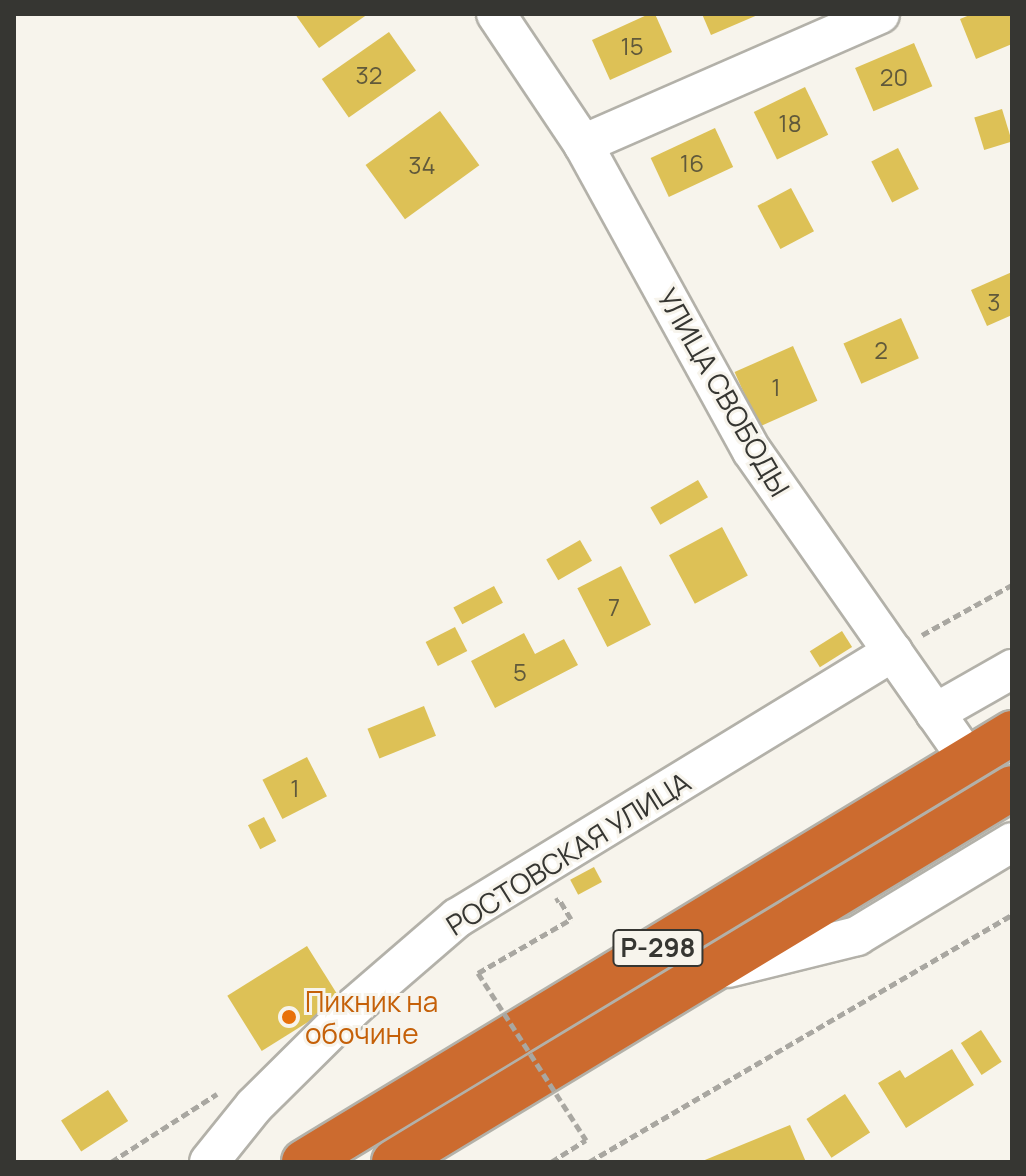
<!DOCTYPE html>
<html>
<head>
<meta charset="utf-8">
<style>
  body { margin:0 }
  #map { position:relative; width:1026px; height:1176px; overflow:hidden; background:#f7f4ec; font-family:Manrope,sans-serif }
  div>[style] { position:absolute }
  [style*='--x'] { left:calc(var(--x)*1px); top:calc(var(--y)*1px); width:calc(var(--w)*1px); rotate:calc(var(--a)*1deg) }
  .building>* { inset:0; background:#ddc156; transform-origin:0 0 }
  .path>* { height:5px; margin-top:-2.5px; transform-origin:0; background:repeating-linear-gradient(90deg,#a9a7a1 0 8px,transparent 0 12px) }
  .roads { filter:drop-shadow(2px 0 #b3b1a9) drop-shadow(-2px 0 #b3b1a9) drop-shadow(0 2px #b3b1a9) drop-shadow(0 -2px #b3b1a9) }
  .street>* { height:38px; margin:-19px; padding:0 19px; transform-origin:19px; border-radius:19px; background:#fff }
  .highway>* { height:44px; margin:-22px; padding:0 22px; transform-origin:22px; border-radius:22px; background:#cc6b2f }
  .path-bridge>* { height:5px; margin-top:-2.5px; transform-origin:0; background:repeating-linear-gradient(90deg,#a9a7a1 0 8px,transparent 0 12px) }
  .dots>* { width:22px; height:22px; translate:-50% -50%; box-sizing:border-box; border:4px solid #f7f4ec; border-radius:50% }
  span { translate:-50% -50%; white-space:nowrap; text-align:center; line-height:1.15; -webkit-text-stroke:6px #f7f4ec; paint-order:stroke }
  .number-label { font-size:24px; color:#60593b }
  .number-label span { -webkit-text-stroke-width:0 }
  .shield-label span { padding:2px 6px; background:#f7f4ec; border:2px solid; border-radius:6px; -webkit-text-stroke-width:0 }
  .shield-label { font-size:26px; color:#363632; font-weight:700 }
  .street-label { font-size:28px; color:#363632 }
  .food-label { font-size:28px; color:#c56008 }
  .left { translate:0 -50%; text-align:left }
  .frame { position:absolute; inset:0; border:16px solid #363632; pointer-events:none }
</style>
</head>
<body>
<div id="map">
  <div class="building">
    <i style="clip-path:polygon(295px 14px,368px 14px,319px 48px)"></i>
    <i style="clip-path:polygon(649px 14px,655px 14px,672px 52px,610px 80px,592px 40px)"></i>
    <i style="clip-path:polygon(702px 14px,760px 14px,711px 35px)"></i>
    <i style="clip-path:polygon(972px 14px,1012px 14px,1012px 44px,976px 59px,960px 19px)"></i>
    <i style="left:389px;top:32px;width:47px;height:82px;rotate:55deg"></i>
    <i style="left:914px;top:43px;width:47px;height:64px;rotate:67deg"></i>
    <i style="left:805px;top:87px;width:53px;height:57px;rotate:64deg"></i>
    <i style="left:1002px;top:109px;width:34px;height:29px;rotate:73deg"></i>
    <i style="left:440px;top:111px;width:67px;height:92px;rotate:54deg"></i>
    <i style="left:715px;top:128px;width:43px;height:71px;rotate:65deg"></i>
    <i style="left:898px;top:148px;width:46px;height:30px;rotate:63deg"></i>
    <i style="left:791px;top:188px;width:49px;height:38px;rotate:62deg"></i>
    <i style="clip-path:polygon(1012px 272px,1012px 315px,987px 326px,971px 290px)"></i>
    <i style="left:901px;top:318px;width:44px;height:63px;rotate:66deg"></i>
    <i style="left:793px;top:346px;width:60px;height:64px;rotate:66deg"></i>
    <i style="left:698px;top:480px;width:20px;height:55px;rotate:60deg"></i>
    <i style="left:722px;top:527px;width:55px;height:60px;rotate:62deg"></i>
    <i style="left:580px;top:540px;width:24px;height:39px;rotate:60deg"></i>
    <i style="left:621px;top:566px;width:66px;height:49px;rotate:63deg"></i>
    <i style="left:494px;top:586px;width:19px;height:46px;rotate:62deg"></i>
    <i style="left:455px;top:627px;width:27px;height:33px;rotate:63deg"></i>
    <i style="left:842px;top:631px;width:19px;height:38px;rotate:58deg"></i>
    <i style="clip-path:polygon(524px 633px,535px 654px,564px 639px,578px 665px,495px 708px,471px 661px)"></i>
    <i style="left:424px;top:706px;width:32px;height:61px;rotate:68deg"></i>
    <i style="left:307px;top:757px;width:44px;height:50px;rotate:63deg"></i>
    <i style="left:264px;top:817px;width:27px;height:18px;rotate:63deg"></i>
    <i style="left:594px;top:867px;width:17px;height:27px;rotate:62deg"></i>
    <i style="left:307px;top:946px;width:65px;height:94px;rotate:58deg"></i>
    <i style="left:981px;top:1030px;width:38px;height:24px;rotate:57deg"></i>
    <i style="clip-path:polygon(952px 1049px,974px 1085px,906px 1128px,878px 1083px,900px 1070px,905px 1078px)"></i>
    <i style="left:108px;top:1090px;width:37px;height:56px;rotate:57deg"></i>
    <i style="left:845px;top:1094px;width:46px;height:46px;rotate:57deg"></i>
    <i style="clip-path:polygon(790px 1125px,806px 1162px,700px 1162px)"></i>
  </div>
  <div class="path">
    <i style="--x:922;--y:635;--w:103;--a:-29.1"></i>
    <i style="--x:478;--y:973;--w:108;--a:-30.1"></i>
    <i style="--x:571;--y:919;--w:23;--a:-121"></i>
    <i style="--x:559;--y:899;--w:4;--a:153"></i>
    <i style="--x:111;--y:1162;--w:126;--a:-32.7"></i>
    <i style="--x:551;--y:1162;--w:41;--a:-32.2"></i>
    <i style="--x:589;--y:1162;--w:490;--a:-30.3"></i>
  </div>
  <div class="roads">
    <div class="street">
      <i style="--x:496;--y:14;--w:156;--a:56.2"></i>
      <i style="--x:583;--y:144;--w:350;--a:61.2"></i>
      <i style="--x:752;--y:451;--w:377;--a:55"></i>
      <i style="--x:583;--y:144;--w:324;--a:-23.6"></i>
      <i style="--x:935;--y:713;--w:89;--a:-29.7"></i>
      <i style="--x:728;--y:968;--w:133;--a:-13.9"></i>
      <i style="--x:857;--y:936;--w:181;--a:-31.2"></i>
      <i style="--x:209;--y:1162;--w:72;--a:-51.2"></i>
      <i style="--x:254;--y:1106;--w:142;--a:-44.7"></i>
      <i style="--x:355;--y:1006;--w:135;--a:-40.8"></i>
      <i style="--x:457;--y:918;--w:511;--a:-31.39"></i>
    </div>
    <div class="highway">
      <i style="--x:304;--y:1162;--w:828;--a:-31.21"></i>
      <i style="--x:394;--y:1162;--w:722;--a:-31.18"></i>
    </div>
  </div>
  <div class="path-bridge">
    <i style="--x:478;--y:973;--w:199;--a:57.1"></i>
  </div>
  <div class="dots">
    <i style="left:289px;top:1017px;background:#e8710a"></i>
  </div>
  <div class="number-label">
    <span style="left:632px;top:46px">15</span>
    <span style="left:369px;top:75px">32</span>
    <span style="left:894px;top:77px">20</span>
    <span style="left:790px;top:123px">18</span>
    <span style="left:692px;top:163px">16</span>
    <span style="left:422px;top:165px">34</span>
    <span style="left:994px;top:302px">3</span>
    <span style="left:881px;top:350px">2</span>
    <span style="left:776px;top:387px">1</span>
    <span style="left:614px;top:607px">7</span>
    <span style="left:520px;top:672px">5</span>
    <span style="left:295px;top:788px">1</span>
  </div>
  <div class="shield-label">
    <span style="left:658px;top:948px">Р-298</span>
  </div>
  <div class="street-label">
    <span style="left:724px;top:392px;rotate:60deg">УЛИЦА СВОБОДЫ</span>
    <span style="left:568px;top:853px;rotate:-32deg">РОСТОВСКАЯ УЛИЦА</span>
  </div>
  <div class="food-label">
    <span class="left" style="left:305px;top:1017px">Пикник на<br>обочине</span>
  </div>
  <div class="frame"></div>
</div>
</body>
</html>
